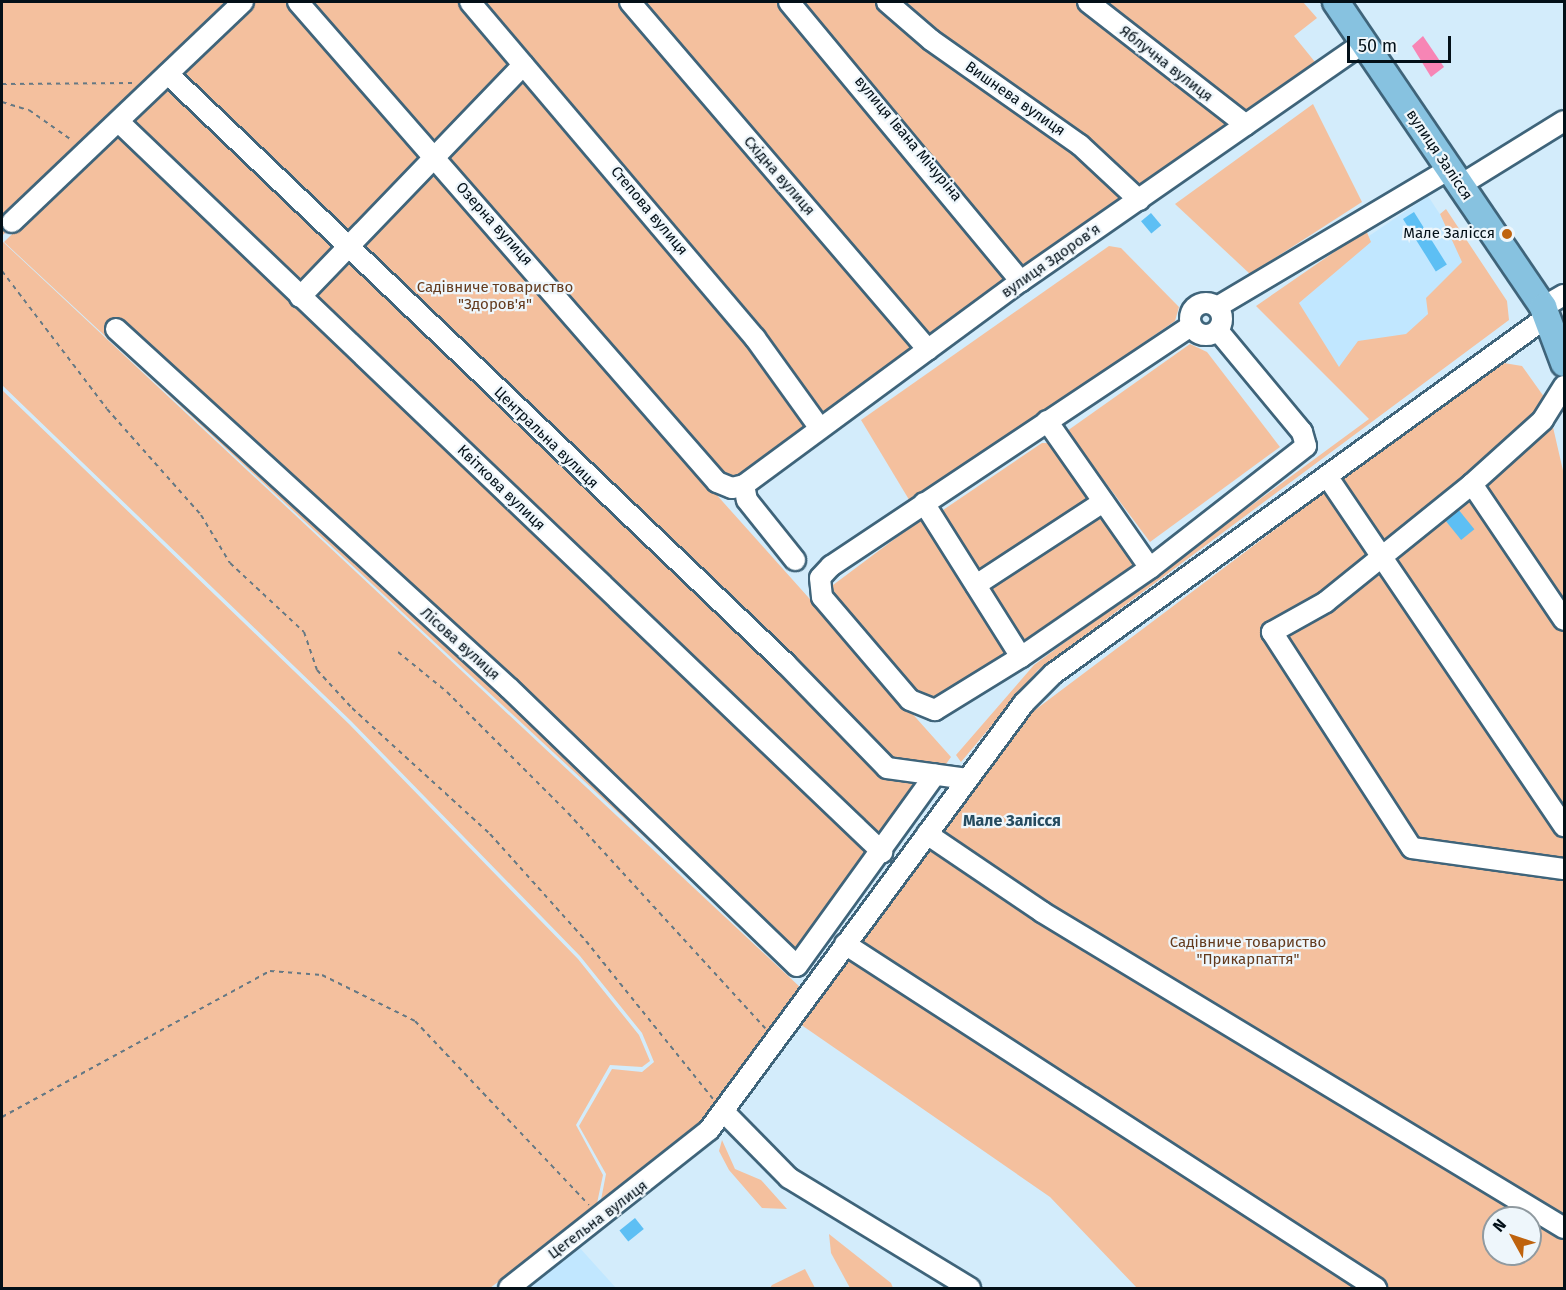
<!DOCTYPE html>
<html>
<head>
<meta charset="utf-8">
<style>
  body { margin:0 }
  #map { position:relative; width:1566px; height:1290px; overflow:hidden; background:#d3ecfb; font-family:"Fira Sans",sans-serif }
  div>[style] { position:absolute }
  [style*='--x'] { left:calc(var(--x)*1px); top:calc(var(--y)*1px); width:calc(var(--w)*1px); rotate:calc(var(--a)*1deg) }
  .built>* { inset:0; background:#c1e7ff }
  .green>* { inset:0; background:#f4c09e }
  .water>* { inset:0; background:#f785b5 }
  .building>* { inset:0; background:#5dbff4; transform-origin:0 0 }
  .path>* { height:2px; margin-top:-1px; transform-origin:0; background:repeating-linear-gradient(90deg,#657883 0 4.5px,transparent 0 9px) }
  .roads { filter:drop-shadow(2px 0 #3f647a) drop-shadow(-2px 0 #3f647a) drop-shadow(0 2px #3f647a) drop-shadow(0 -2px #3f647a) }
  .minor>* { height:20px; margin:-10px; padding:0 10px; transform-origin:10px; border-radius:10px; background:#fff }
  .minor>.ring { margin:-10px; padding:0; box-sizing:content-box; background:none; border:20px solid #fff; border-radius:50% }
  .major>* { height:26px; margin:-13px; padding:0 13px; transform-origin:13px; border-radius:13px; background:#87c2e0 }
  .dots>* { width:16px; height:16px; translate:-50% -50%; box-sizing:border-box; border:3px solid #eef6fb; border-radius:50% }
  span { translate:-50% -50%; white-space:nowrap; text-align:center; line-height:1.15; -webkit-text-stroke:4.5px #eef6fb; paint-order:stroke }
  .street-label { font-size:15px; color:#031018 }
  .poi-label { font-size:15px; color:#031018 }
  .right { translate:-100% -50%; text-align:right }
  .park-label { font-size:15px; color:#633a1d }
  .neighbourhood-label { font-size:16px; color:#264b5f; font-weight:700 }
  .frame { position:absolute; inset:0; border:3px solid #031018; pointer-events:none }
  .north { position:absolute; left:1482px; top:1206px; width:60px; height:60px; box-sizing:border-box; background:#eef6fb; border:2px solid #909aa0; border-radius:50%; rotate:310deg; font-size:16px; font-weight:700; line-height:24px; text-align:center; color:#031018 }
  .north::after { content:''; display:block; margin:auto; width:21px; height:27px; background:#bf630e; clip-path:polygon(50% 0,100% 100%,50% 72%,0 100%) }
  .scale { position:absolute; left:1347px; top:36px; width:104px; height:27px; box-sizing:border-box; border:3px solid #031018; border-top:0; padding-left:8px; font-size:18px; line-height:21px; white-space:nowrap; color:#031018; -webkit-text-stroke:4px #eef6fb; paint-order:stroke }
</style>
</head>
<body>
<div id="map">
  <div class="built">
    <i style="clip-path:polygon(1428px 196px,1507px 317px,1371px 417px,1270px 303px)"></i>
    <i style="clip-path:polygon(579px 1247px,616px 1288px,523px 1288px)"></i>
  </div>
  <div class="green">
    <i style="clip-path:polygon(2px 2px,232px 2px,2px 236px)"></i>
    <i style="clip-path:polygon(249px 2px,1303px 2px,1317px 18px,1294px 36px,1315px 62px,715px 493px,951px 757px,795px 977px,4px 242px)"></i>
    <i style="clip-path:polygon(1313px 104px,1362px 202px,1250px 274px,1175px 204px)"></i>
    <i style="clip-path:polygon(1446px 209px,1507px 301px,1509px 320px,1038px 670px,961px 762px,956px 755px,1034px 665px,1369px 419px,1256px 306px,1366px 230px,1371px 242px,1299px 303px,1339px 367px,1358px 341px,1406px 334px,1428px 314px,1426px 298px,1462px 262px,1440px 214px)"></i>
    <i style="clip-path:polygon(2px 241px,801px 988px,708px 1116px,600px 1205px,606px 1174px,579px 1126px,612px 1069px,642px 1072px,654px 1062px,642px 1033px,580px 956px,351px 721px,2px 385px)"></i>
    <i style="clip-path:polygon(1109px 246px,1121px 248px,1179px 307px,1175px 321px,911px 503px,861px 420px)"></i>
    <i style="clip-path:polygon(1190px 344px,1207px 352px,1280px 447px,1150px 542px,1067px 431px)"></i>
    <i style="clip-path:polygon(evenodd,1498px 362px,1522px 366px,1547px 401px,1564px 475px,1564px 1288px,1137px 1288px,1050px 1197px,800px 1024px,1031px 713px,1498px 362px,1494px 1218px,1530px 1218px,1530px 1254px,1494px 1254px,1494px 1218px)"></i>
    <i style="clip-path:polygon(2px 390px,349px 724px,578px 959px,639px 1035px,650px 1061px,642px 1067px,610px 1065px,576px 1125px,603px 1175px,596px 1208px,490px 1288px,2px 1288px)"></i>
    <i style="clip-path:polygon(1042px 443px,1051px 443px,1086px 489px,1085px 502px,986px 570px,974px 567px,943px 510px)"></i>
    <i style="clip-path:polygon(1103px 513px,1137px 560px,1134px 568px,1030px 643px,1019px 641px,989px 589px)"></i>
    <i style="clip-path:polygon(924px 517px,1008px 650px,1002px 664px,940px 697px,919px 694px,829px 588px)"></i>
    <i style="clip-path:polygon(722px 1140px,735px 1169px,761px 1180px,787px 1209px,762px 1208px,729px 1170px,719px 1151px)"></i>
    <i style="clip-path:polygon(829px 1234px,891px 1283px,893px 1288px,850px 1288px,831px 1253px)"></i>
    <i style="clip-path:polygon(805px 1269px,815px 1288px,770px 1288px,772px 1285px)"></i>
  </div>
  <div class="water">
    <i style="clip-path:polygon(1423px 36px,1444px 67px,1431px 77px,1412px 46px)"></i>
  </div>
  <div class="building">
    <i style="left:1414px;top:212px;width:62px;height:13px;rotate:58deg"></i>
    <i style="left:1151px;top:213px;width:16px;height:13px;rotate:50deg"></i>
    <i style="left:1458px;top:509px;width:26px;height:17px;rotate:51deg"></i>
    <i style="left:635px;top:1218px;width:14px;height:20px;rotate:51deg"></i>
  </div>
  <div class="path">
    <i style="--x:2;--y:84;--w:132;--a:-0.4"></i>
    <i style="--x:2;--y:102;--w:28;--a:17"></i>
    <i style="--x:29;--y:110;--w:54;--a:35.2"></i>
    <i style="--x:2;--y:271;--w:173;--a:52.7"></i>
    <i style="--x:107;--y:409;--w:142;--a:48.4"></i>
    <i style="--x:201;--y:515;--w:56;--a:58.9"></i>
    <i style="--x:230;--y:563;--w:101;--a:43"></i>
    <i style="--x:304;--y:632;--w:40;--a:71.1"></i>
    <i style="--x:317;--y:670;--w:52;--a:47.4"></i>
    <i style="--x:352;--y:708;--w:187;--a:42.4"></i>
    <i style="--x:490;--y:834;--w:144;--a:48.1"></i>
    <i style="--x:586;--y:941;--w:203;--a:51.2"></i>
    <i style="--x:398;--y:652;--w:63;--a:39.2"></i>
    <i style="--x:447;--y:692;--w:171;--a:45"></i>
    <i style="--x:568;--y:813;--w:292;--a:47.5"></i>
    <i style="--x:2;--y:1117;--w:305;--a:-28.6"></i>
    <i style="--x:270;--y:971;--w:52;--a:4.4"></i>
    <i style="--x:322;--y:975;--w:104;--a:26.3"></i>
    <i style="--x:415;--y:1021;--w:253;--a:46.6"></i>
  </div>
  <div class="roads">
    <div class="minor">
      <i style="--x:298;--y:2;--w:637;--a:48.88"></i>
      <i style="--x:717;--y:482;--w:16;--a:22"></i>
      <i style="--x:732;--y:488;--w:12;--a:-14"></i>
      <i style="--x:744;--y:485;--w:344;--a:-36.4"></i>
      <i style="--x:1021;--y:281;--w:417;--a:-34.8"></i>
      <i style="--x:470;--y:2;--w:441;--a:49.7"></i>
      <i style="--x:755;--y:338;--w:110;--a:54.3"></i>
      <i style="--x:630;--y:2;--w:458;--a:49.4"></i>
      <i style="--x:789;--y:2;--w:363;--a:50.3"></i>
      <i style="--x:887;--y:2;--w:58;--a:40.8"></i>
      <i style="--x:931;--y:40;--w:182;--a:35.2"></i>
      <i style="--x:1080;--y:145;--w:81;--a:43"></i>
      <i style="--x:1088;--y:2;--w:200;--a:37.9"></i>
      <i style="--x:168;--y:74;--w:854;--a:43.67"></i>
      <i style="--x:786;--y:664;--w:145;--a:45.8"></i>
      <i style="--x:887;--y:768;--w:81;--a:7.8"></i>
      <i style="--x:120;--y:123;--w:1055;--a:43.73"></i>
      <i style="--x:1459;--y:186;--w:123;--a:-31.8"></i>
      <i style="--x:12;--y:222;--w:319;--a:-43.6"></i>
      <i style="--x:300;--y:297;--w:322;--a:-46.1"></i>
      <i class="ring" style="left:1190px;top:303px;width:12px;height:12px"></i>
      <i style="--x:1217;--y:307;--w:269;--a:-30.7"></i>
      <i style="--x:1543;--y:307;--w:24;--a:-30"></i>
      <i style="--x:1191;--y:326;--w:433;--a:146.3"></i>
      <i style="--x:831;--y:566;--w:16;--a:133"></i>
      <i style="--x:820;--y:578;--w:19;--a:84"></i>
      <i style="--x:822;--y:597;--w:135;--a:49.5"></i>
      <i style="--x:910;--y:700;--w:27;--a:22"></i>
      <i style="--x:935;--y:710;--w:101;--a:-31.6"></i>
      <i style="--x:1021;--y:657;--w:157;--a:-34.6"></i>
      <i style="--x:1150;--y:568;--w:198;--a:-38"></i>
      <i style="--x:1306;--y:446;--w:15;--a:-106"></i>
      <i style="--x:1302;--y:432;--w:131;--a:-129.7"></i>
      <i style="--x:116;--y:329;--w:532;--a:42.41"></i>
      <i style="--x:509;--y:688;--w:400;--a:44"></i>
      <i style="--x:797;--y:966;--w:236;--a:-54.2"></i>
      <i style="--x:1564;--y:386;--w:40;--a:122"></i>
      <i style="--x:1543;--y:420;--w:96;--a:138"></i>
      <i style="--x:1472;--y:484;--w:188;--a:141.1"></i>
      <i style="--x:1326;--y:602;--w:62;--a:150.9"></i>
      <i style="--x:1272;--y:632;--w:257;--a:57.1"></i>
      <i style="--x:1412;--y:848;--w:153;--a:7.9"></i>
      <i style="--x:1047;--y:421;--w:179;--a:55"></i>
      <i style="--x:1327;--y:476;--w:423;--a:55.9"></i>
      <i style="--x:1472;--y:484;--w:164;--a:55.9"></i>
      <i style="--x:744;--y:485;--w:15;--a:79"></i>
      <i style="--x:747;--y:500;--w:77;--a:51.3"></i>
      <i style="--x:924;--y:503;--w:182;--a:57.8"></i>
      <i style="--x:976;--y:585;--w:152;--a:-33.2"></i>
      <i style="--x:927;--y:834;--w:139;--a:34.1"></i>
      <i style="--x:1042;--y:912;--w:610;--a:31.19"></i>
      <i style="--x:845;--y:944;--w:633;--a:32.94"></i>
      <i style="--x:725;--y:1113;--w:91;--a:45.4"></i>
      <i style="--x:789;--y:1178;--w:212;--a:31.3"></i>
      <i style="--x:509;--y:1288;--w:255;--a:-38.3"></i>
      <i style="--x:709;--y:1130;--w:531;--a:-53.58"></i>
      <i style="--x:1024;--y:703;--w:41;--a:-45"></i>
      <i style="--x:1053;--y:674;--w:606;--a:-35.87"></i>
    </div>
    <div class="major">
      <i style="--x:1336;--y:2;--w:369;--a:55.8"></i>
      <i style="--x:1543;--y:307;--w:60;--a:69.4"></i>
    </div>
  </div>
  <div class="dots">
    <i style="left:1507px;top:234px;background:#bf630e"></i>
  </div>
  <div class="street-label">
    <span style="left:1166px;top:64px;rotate:38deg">Яблучна вулиця</span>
    <span style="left:1015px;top:99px;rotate:35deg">Вишнева вулиця</span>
    <span style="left:908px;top:139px;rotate:50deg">вулиця Івана Мічуріна</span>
    <span style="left:1439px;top:155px;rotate:56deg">вулиця Залісся</span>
    <span style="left:779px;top:176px;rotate:49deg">Східна вулиця</span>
    <span style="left:649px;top:211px;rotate:50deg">Степова вулиця</span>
    <span style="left:494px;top:224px;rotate:48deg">Озерна вулиця</span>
    <span style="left:1051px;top:261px;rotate:-35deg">вулиця Здоровʼя</span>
    <span style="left:546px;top:438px;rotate:44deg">Центральна вулиця</span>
    <span style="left:501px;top:488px;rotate:44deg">Квіткова вулиця</span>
    <span style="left:460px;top:644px;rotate:42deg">Лісова вулиця</span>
    <span style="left:598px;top:1220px;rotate:-37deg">Цегельна вулиця</span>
  </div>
  <div class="poi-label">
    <span class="right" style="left:1495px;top:234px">Мале Залісся</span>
  </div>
  <div class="park-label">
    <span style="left:495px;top:296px">Садівниче товариство<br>"Здоров'я"</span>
    <span style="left:1248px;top:951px">Садівниче товариство<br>"Прикарпаття"</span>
  </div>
  <div class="neighbourhood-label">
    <span style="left:1012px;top:821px">Мале Залісся</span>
  </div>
  <div class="frame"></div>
  <div class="north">N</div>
  <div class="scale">50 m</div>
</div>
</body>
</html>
